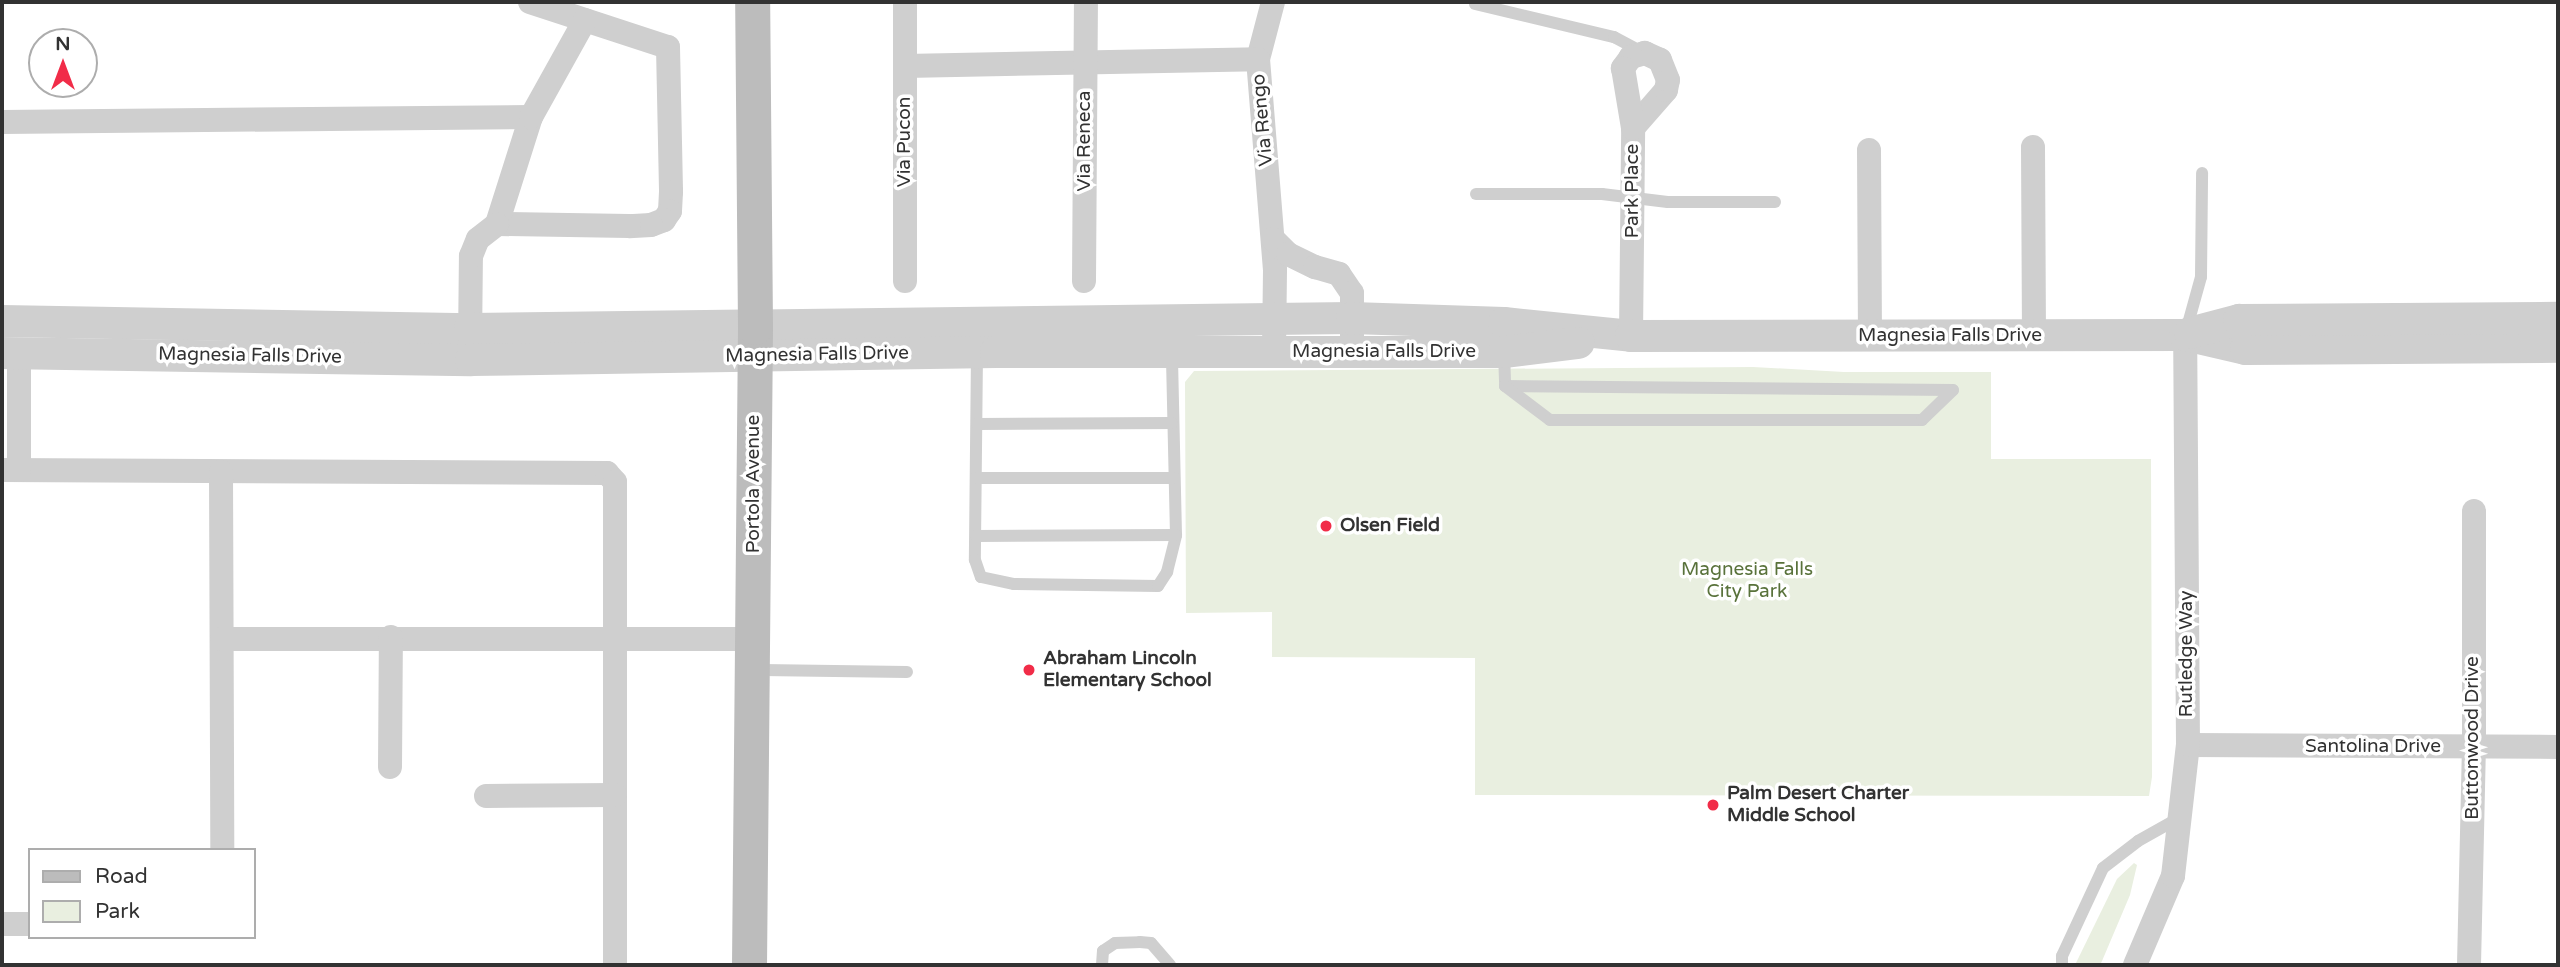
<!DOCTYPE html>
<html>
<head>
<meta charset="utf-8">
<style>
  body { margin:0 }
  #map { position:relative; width:2560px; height:967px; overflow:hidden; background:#fff; font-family:"Varela Round",sans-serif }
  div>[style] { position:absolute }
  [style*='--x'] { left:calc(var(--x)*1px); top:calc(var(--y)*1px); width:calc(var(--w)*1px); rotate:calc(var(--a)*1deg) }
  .green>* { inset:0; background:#e9efe0 }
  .service>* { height:12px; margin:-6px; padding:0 6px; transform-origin:6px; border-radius:6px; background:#cfcfcf }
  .minor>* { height:24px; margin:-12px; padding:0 12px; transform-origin:12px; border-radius:12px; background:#cfcfcf }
  .tertiary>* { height:32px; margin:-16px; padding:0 16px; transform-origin:16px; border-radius:16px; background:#cfcfcf }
  .secondary>* { height:35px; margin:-17.5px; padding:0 17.5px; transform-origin:17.5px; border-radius:17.5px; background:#bcbcbc }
  .dots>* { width:19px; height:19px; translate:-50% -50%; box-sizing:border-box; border:4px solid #fff; border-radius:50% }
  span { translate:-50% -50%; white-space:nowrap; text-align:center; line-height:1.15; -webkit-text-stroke:7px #fff; paint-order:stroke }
  .street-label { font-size:19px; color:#323232 }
  .poi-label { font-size:19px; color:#323232; font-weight:700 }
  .left { translate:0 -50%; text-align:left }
  .park-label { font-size:19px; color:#59723b }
  .frame { position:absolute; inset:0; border:4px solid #323232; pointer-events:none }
  .legend { position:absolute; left:28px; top:848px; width:228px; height:91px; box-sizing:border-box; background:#fff; border:2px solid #adadad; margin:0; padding:9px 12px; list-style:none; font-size:21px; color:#323232 }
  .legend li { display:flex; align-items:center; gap:14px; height:35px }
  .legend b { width:35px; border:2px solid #adadad }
  .north { position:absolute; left:28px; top:28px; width:70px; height:70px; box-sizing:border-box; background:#fff; border:2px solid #adadad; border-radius:50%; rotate:0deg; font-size:19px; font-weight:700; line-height:28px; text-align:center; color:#323232 }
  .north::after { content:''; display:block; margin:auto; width:24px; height:32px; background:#f12c48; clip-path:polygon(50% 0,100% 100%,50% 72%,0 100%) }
</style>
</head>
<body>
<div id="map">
  <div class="green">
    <i style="clip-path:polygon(1753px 367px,1844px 372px,1991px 372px,1991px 459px,2151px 459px,2152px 777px,2149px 796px,1475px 795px,1475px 658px,1272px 657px,1272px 612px,1186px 613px,1185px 382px,1194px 371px)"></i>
    <i style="clip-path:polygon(2134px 863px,2137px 865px,2130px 895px,2102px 961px,2100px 965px,2075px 965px,2117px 879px)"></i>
  </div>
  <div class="service">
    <i style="--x:1475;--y:4;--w:143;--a:13.4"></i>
    <i style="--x:1614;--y:37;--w:34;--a:28"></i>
    <i style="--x:1476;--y:194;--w:126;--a:0"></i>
    <i style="--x:1602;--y:194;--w:66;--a:6.9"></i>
    <i style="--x:1668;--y:202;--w:107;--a:0"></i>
    <i style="--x:2186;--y:331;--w:56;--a:-74.5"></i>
    <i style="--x:2201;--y:277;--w:104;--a:-89.4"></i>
    <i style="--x:1504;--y:352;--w:34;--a:88"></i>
    <i style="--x:1505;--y:386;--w:448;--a:0.5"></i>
    <i style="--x:977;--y:353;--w:207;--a:90.6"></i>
    <i style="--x:975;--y:560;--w:18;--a:71"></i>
    <i style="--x:981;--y:577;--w:34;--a:12"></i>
    <i style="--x:1014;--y:584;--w:144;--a:0.8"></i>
    <i style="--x:1158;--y:586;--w:17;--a:-57"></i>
    <i style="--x:1167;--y:572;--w:38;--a:-76"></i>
    <i style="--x:1176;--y:535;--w:182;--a:-91.3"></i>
    <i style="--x:1505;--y:386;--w:56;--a:37.1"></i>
    <i style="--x:1550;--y:420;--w:372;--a:0"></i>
    <i style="--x:1922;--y:420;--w:43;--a:-44.1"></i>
    <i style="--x:977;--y:424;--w:195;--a:-0.3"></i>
    <i style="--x:976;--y:478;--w:198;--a:0"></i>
    <i style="--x:976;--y:536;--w:200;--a:-0.3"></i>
    <i style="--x:752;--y:670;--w:155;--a:0.7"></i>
    <i style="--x:1102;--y:965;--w:14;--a:-86"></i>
    <i style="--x:1103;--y:951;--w:14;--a:-34"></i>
    <i style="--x:1115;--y:943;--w:25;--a:-2"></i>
    <i style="--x:1140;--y:942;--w:11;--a:5"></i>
    <i style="--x:1151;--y:943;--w:29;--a:49"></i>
    <i style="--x:2062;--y:965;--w:9;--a:-90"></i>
    <i style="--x:2062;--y:956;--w:97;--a:-65"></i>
    <i style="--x:2103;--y:868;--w:44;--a:-37.6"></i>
    <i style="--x:2138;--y:841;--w:49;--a:-29.2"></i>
  </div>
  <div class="minor">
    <i style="--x:530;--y:2;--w:145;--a:18.1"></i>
    <i style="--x:668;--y:47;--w:145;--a:88.8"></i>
    <i style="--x:671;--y:192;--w:19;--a:93"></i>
    <i style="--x:670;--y:211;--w:11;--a:124"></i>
    <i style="--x:664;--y:220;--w:14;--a:159"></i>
    <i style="--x:651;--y:225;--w:22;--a:177"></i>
    <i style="--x:629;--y:226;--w:132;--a:-179.1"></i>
    <i style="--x:497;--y:224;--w:112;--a:-72.4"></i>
    <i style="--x:1273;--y:2;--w:59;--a:104.7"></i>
    <i style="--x:1258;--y:59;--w:212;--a:85.4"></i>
    <i style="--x:1275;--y:270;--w:82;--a:90.7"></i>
    <i style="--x:905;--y:66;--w:353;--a:-1.1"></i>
    <i style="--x:2;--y:122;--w:529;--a:-0.54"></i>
    <i style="--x:531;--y:117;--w:111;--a:-60.9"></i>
    <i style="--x:2033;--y:147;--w:188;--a:89.7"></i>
    <i style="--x:1869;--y:150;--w:186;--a:89.7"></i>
    <i style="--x:1273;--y:239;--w:21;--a:45"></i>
    <i style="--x:1288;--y:254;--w:30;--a:26"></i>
    <i style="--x:1315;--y:267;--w:25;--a:16"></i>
    <i style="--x:1339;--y:274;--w:23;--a:56"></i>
    <i style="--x:1352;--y:293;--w:59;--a:90"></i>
    <i style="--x:905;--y:281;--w:279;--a:-90"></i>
    <i style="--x:1084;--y:281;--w:279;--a:-89.6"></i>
    <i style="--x:1631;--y:336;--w:208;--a:-89.4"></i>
    <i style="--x:1633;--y:128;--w:50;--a:-49"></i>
    <i style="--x:1666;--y:90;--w:10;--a:-79"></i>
    <i style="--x:1668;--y:80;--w:22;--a:-112"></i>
    <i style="--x:1660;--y:60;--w:17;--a:-155"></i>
    <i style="--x:1645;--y:53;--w:15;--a:164"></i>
    <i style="--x:1631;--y:57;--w:14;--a:126"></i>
    <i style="--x:1623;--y:68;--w:61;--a:80.5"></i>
    <i style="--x:470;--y:345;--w:89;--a:-89.4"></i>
    <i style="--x:471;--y:256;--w:18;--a:-68"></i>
    <i style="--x:478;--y:239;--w:24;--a:-38"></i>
    <i style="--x:2;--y:470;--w:605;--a:0.28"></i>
    <i style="--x:607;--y:473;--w:12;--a:48"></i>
    <i style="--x:615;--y:482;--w:482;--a:90"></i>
    <i style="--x:19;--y:470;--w:116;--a:-90"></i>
    <i style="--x:221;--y:472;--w:378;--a:89.8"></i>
    <i style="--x:222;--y:639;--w:530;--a:0"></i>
    <i style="--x:2188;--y:745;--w:370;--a:0.3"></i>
    <i style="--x:390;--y:767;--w:130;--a:-89.6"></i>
    <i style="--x:486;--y:796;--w:129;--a:-0.4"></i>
    <i style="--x:2;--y:924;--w:28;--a:0"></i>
    <i style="--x:2135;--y:965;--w:97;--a:-66.9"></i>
    <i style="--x:2173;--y:876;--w:132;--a:-83.5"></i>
    <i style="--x:2188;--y:745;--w:410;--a:-90.4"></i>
    <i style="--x:2469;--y:965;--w:218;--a:-88.7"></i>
    <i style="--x:2474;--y:747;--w:236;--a:-90"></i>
  </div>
  <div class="tertiary">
    <i style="--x:2;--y:321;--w:468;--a:1"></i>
    <i style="--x:470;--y:329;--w:882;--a:-0.71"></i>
    <i style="--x:1352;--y:318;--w:152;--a:1.9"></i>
    <i style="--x:1504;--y:323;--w:128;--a:5.8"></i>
    <i style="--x:1631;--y:336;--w:554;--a:-0.1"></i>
    <i style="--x:2185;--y:335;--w:63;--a:12.9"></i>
    <i style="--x:2246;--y:349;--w:312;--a:-0.4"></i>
    <i style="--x:2190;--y:333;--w:51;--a:-14.9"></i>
    <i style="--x:2239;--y:320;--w:319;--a:-0.4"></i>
    <i style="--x:2;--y:353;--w:469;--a:0.9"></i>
    <i style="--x:471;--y:360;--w:525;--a:-0.87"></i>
    <i style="--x:996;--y:352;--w:508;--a:0"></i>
    <i style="--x:1504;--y:352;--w:75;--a:-6.9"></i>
  </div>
  <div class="secondary">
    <i style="--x:749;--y:965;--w:638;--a:-89.46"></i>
    <i style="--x:755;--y:327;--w:325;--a:-90.5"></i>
  </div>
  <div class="dots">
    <i style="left:1326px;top:526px;background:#f12c48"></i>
    <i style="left:1029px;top:670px;background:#f12c48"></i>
    <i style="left:1713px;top:805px;background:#f12c48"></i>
  </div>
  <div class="street-label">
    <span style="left:1263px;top:120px;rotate:-95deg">Via Rengo</span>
    <span style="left:1085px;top:141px;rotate:-90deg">Via Reneca</span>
    <span style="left:905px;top:142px;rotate:-90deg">Via Pucon</span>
    <span style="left:1633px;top:191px;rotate:-90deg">Park Place</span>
    <span style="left:1950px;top:336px">Magnesia Falls Drive</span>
    <span style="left:1384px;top:352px">Magnesia Falls Drive</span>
    <span style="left:817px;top:355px;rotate:-1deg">Magnesia Falls Drive</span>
    <span style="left:250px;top:356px;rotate:1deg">Magnesia Falls Drive</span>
    <span style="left:754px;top:484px;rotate:-90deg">Portola Avenue</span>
    <span style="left:2187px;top:654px;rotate:-90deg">Rutledge Way</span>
    <span style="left:2473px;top:738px;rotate:-90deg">Buttonwood Drive</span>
    <span style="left:2373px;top:747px">Santolina Drive</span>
  </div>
  <div class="poi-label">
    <span class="left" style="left:1340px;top:526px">Olsen Field</span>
    <span class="left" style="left:1043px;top:670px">Abraham Lincoln<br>Elementary School</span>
    <span class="left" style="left:1727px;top:805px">Palm Desert Charter<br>Middle School</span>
  </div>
  <div class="park-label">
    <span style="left:1747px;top:581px">Magnesia Falls<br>City Park</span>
  </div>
  <div class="frame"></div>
  <ul class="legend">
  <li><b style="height:9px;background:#bcbcbc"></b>Road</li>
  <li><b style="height:19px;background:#e9efe0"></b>Park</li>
  </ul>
  <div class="north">N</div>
</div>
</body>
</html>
